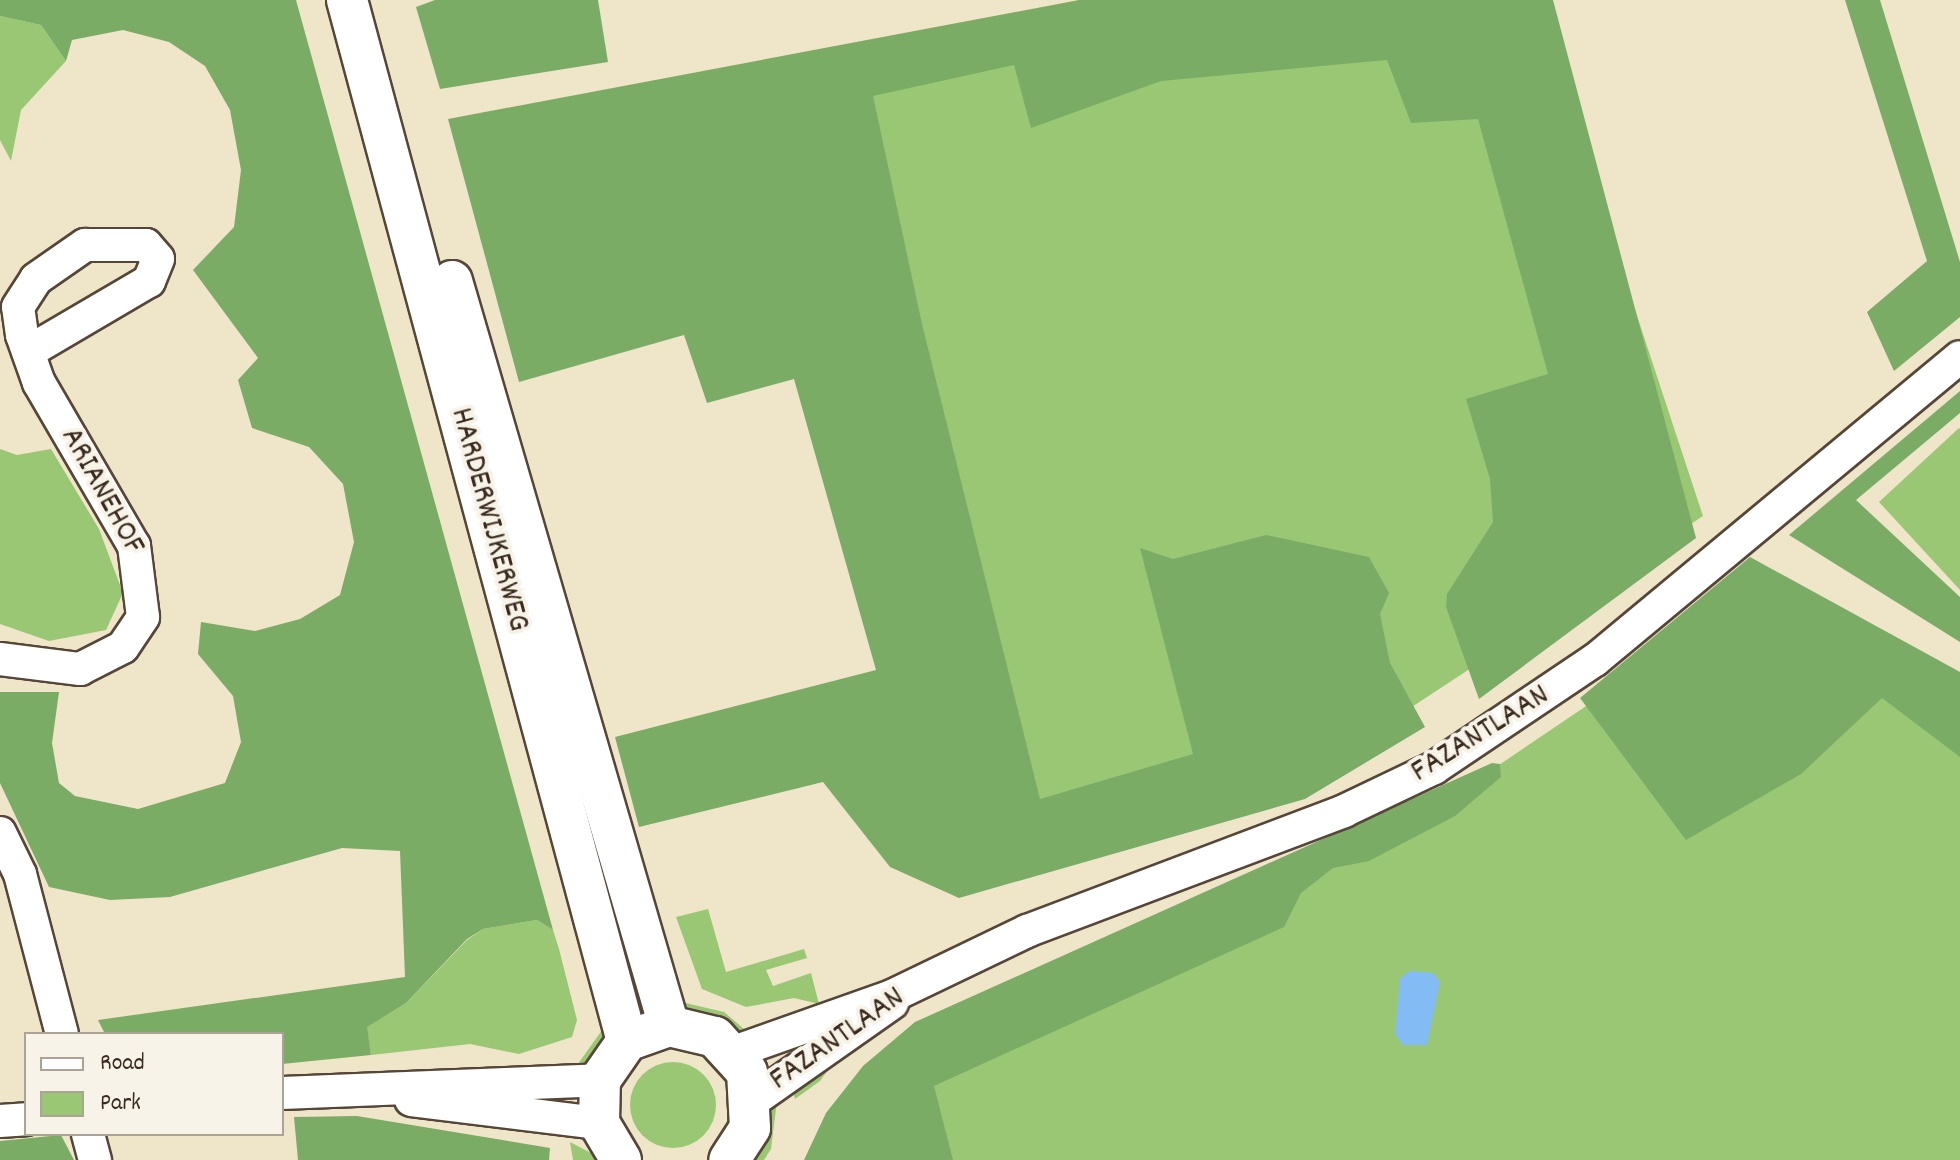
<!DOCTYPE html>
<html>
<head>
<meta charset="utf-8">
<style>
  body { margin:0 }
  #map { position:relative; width:1960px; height:1160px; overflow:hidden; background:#efe5c9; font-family:Dekko,sans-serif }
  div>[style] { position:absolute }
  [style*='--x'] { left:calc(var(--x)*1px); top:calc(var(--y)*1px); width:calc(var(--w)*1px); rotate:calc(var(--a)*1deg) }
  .green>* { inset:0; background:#9ac774 }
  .round { border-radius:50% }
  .forest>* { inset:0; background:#7bac66 }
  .water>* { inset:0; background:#83bcf4 }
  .roads { filter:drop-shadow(2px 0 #564638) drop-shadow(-2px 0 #564638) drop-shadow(0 2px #564638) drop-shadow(0 -2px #564638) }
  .minor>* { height:32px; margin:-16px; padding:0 16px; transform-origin:16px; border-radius:16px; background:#fff }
  .major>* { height:40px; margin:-20px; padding:0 20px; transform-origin:20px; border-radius:20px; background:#fff }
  span { translate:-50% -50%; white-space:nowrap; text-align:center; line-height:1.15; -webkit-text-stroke:8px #f7f3e8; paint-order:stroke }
  .street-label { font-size:32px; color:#3b2a1e }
  .legend { position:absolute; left:24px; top:1032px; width:260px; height:104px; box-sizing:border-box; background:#f7f3e8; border:2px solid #aca397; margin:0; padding:10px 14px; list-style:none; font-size:24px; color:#3b2a1e }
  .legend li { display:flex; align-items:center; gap:16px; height:40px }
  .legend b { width:40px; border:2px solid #aca397 }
</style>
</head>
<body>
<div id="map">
  <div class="green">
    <i style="clip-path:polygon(1533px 0,1703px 516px,1299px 781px,1042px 861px,843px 62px)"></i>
    <i style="clip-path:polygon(0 16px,41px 25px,66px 61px,21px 110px,11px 161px,0 140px)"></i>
    <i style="clip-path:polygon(1959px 428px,1960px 429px,1960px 590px,1879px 502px)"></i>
    <i style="clip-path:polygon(0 449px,17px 455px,51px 449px,99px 529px,123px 593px,106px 630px,49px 641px,0 624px)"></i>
    <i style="clip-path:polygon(1897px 644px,1960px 680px,1960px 1160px,944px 1160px,916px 1052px,1493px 769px,1604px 694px)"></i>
    <i style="clip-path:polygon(708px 909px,726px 972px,804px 949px,807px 958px,766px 970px,773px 986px,811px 973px,819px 1004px,794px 998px,746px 1007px,702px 989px,676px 917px)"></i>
    <i style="clip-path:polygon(537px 920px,553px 930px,559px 949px,577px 1020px,572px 1037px,519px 1054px,470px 1044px,371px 1055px,366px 1027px,406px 1003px,467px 940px,483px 929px)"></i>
    <i style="clip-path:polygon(677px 1001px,724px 1012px,751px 1035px,690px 1017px)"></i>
    <i style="clip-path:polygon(605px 1026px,606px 1044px,593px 1063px,575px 1068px)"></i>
    <i style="clip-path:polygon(839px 1055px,820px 1081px,795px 1099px,791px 1082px)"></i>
    <i class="round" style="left:630px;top:1062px;width:86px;height:86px"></i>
    <i style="clip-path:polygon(778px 1092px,771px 1149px,764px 1160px,745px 1160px)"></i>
    <i style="clip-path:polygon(570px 1142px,589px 1152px,599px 1160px,573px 1160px)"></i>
  </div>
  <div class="forest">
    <i style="clip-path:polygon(0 0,296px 0,553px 930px,537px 920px,483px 929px,467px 939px,406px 1003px,367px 1027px,371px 1055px,282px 1064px,282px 1034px,105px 1034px,98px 1020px,405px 977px,400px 851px,342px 848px,170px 897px,110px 900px,49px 887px,0 783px,0 692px,59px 692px,52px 743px,59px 783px,75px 796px,138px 809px,225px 783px,241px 742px,233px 696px,198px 654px,201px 622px,255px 631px,300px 619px,340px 595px,354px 542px,343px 484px,309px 447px,252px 428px,238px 380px,258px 358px,193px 270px,234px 227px,241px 170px,230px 110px,205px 66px,169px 42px,123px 30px,72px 40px,66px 61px,41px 25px,0 16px)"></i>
    <i style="clip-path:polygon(435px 0,598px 0,608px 62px,440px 89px,416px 7px)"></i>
    <i style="clip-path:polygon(1079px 0,1553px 0,1696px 538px,1479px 699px,1446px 607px,1447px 594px,1493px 522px,1490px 479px,1466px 399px,1548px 374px,1478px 119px,1411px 123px,1387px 60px,1161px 81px,1031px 128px,1014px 65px,873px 96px,922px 324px,1040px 799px,1193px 754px,1140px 548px,1173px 559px,1266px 535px,1369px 557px,1389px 593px,1380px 614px,1390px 663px,1425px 727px,1305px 799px,959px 898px,890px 867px,823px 782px,639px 827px,615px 737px,876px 670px,794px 379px,707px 403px,684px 335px,519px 382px,448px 119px)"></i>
    <i style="clip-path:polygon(1845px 0,1880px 0,1960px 262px,1960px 317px,1894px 371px,1867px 312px,1927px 261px)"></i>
    <i style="clip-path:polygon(1960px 391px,1960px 413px,1856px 500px,1960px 597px,1960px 642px,1789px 535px)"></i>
    <i style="clip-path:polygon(1750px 557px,1960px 672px,1960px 757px,1882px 698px,1801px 774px,1686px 840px,1580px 698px)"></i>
    <i style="clip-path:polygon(1492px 763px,1500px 764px,1501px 777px,1455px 816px,1369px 861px,1333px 868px,1301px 893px,1284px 927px,934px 1086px,953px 1160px,804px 1160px,826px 1113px,863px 1066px,915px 1022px)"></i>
    <i style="clip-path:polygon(357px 1116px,550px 1148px,549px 1160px,298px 1160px,294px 1117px)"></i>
    <i style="clip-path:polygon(61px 1135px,74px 1160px,0 1160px,0 1141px)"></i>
  </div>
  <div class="water">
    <i style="clip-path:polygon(1410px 971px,1433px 973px,1440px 982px,1427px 1045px,1403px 1045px,1395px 1034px,1400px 978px)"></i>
  </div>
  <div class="roads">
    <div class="minor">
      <i style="--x:0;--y:659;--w:81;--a:7.1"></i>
      <i style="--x:80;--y:669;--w:48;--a:-27.1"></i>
      <i style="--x:123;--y:647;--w:36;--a:-56"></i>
      <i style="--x:143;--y:617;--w:72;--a:-97.2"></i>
      <i style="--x:134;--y:546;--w:189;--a:-120.2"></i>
      <i style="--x:39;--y:383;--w:51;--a:-109.5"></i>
      <i style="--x:22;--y:335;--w:28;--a:-98"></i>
      <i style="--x:18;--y:307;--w:33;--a:-57"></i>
      <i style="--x:36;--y:279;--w:60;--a:-34.8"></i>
      <i style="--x:85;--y:245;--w:61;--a:0"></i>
      <i style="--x:146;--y:245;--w:18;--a:49"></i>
      <i style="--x:158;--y:259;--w:24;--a:112"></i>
      <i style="--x:149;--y:281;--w:140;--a:149.6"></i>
      <i style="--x:0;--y:833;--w:46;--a:64"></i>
      <i style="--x:20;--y:874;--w:165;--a:75.3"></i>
      <i style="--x:734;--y:1052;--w:168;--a:-19.5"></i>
      <i style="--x:892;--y:996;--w:150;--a:-25.7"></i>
      <i style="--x:1027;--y:931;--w:339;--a:-20.7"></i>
      <i style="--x:1344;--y:811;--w:100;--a:-25.5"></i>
      <i style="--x:1434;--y:768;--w:194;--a:-33.9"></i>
      <i style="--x:1595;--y:660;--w:474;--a:-39.7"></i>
      <i style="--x:282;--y:1093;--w:318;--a:-2.3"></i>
      <i style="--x:411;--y:1100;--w:189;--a:7"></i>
      <i style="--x:754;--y:1100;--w:169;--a:-35.1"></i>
      <i style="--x:0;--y:1121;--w:26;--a:-4"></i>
      <i style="--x:88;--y:1134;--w:27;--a:75"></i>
    </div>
    <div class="major">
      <i style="--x:347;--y:0;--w:1078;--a:74.95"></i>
      <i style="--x:452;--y:281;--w:776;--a:73.76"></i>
      <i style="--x:621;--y:1160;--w:43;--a:-120.7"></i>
      <i style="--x:599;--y:1123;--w:43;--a:-88.7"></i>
      <i style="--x:600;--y:1080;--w:47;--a:-55.3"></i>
      <i style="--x:627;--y:1041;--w:45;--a:-19.7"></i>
      <i style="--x:669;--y:1026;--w:47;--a:13.4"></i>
      <i style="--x:715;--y:1037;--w:47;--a:47.6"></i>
      <i style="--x:747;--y:1072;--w:56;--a:86.9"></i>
      <i style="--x:750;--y:1128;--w:38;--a:123"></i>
    </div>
  </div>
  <div class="street-label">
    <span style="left:101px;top:492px;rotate:61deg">ARIANEHOF</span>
    <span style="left:488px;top:520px;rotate:75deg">HARDERWIJKERWEG</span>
    <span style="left:1481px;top:735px;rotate:-32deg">FAZANTLAAN</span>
    <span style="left:838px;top:1040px;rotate:-35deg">FAZANTLAAN</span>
  </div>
  <ul class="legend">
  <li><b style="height:10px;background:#fff"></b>Road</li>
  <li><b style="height:22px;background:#9ac774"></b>Park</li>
  </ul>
</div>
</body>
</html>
